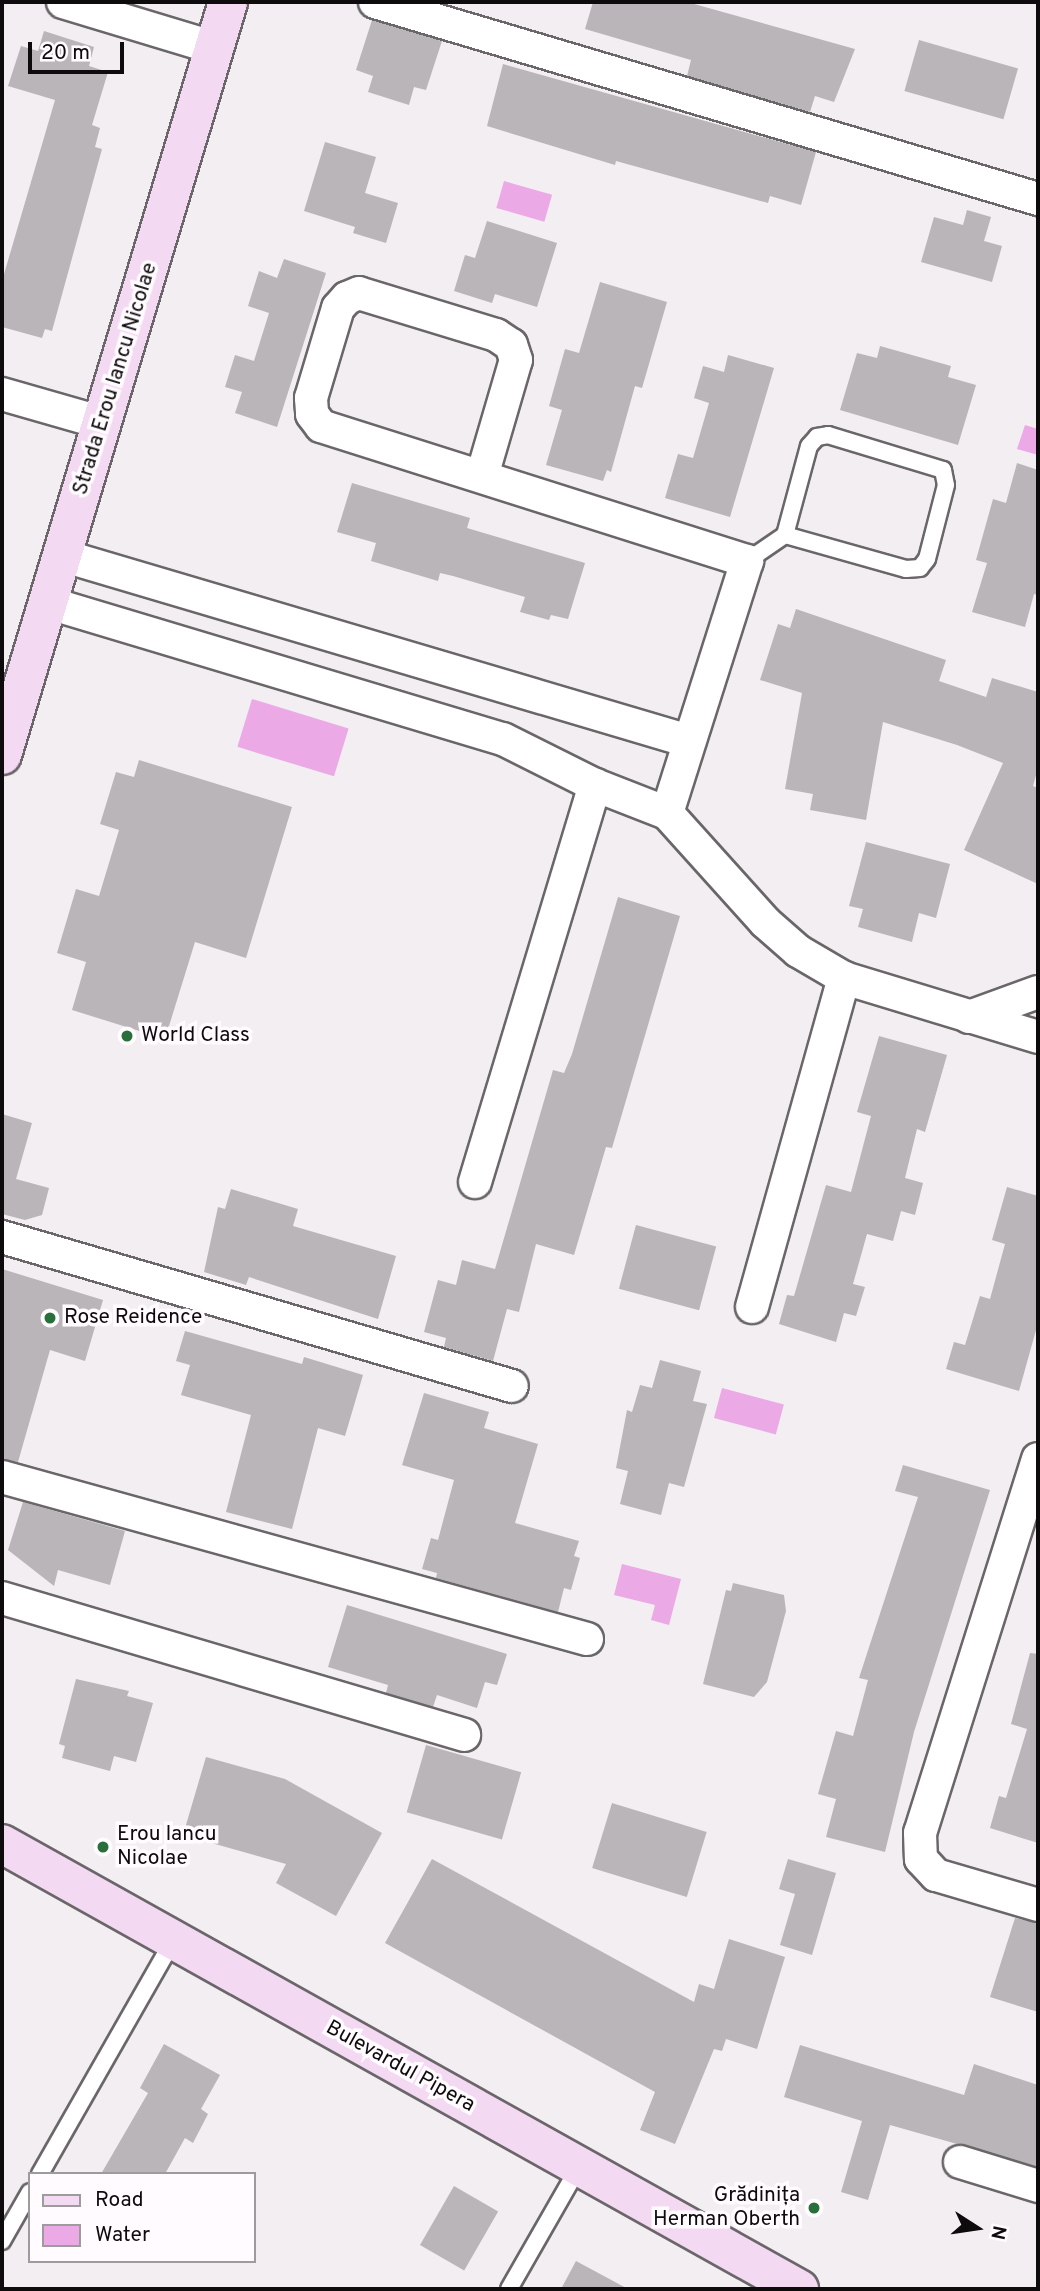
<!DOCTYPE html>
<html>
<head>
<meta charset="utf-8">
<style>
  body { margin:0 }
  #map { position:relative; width:1040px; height:2291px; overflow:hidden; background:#f2eef2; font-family:Overpass,sans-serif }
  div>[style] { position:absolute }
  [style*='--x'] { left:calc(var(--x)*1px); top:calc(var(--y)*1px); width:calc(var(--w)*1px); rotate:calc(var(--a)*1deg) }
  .water>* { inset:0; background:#eba9e5; transform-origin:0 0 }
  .building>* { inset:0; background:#b9b5b9; transform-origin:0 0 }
  .roads { filter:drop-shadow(2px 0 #6a6669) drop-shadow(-2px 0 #6a6669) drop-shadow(0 2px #6a6669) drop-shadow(0 -2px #6a6669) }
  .lane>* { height:16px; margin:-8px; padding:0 8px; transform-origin:8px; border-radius:8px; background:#fff }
  .street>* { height:32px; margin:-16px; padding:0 16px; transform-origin:16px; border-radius:16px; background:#fff }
  .secondary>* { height:38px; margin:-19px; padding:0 19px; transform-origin:19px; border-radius:19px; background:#f3d9f1 }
  .dots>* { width:19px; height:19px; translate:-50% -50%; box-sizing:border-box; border:4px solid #fffbfe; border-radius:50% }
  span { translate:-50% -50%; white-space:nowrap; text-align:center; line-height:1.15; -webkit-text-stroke:7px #fffbfe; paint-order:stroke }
  .street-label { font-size:21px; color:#0d0b0c }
  .poi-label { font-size:21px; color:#0d0b0c }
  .left { translate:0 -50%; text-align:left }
  .right { translate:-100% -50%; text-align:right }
  .frame { position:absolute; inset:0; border:4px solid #0d0b0c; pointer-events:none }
  .legend { position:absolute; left:28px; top:2172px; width:228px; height:91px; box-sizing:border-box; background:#fffbfe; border:2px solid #9e9b9d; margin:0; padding:9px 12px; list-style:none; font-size:21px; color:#0d0b0c }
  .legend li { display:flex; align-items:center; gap:14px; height:35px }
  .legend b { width:35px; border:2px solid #9e9b9d }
  .north { position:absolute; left:942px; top:2193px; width:70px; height:70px; -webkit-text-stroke:5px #fffbfe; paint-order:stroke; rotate:102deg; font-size:19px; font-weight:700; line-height:28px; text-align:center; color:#0d0b0c }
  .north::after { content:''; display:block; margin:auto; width:24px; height:32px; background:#0d0b0c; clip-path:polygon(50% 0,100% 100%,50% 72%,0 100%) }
  .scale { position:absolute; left:28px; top:42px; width:96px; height:32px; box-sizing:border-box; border:4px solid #0d0b0c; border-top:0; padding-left:9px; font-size:21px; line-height:24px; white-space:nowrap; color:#0d0b0c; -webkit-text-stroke:5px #fffbfe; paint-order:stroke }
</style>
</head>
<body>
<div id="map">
  <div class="water">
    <i style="left:504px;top:181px;width:50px;height:28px;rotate:16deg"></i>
    <i style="clip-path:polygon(1025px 425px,1038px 429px,1038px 455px,1017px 449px)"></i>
    <i style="left:252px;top:699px;width:101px;height:50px;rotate:17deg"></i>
    <i style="left:722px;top:1388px;width:64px;height:31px;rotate:15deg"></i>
    <i style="clip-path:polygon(622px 1564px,681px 1579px,669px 1625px,651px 1620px,655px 1605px,614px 1595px)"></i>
  </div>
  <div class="building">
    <i style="clip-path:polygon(593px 2px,687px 2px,855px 49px,834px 102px,815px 96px,810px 112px,687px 76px,691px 60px,585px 29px)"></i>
    <i style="clip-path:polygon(372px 20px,442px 41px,426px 90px,414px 87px,409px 105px,368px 92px,373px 76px,356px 70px)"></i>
    <i style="clip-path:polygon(44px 31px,94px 47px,89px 66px,108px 72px,92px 125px,100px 128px,95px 147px,102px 149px,52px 331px,45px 329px,42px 338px,2px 327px,2px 281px,55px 100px,8px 86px,21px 46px,38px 51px)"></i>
    <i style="left:919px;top:40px;width:103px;height:53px;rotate:16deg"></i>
    <i style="clip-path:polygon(503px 64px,816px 152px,801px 205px,770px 196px,768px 203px,616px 161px,615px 165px,487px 126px)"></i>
    <i style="clip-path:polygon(325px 142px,376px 157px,365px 193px,398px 203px,386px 243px,353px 233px,355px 227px,304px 211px)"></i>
    <i style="clip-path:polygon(967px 210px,991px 217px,984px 241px,1002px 246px,992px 282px,921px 262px,934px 217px,963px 225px)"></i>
    <i style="clip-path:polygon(487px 221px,557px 243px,537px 307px,495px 294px,492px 303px,454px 291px,465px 255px,475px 258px)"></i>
    <i style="clip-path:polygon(284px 259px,326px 273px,277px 427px,235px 413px,242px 392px,225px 387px,235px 355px,254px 361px,269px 313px,248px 306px,259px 271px,277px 278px)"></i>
    <i style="clip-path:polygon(600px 282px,667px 302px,642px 388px,635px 386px,611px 472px,607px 470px,603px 481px,546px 465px,562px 410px,549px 406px,565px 349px,579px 353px)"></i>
    <i style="clip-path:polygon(880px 346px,951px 366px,948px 377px,976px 385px,958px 445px,840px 410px,857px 353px,877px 358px)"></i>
    <i style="clip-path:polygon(728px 355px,774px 368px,730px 517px,665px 498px,678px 454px,693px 458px,709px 403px,694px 398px,703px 366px,724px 372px)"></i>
    <i style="clip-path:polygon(1017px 463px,1038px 470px,1038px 595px,1034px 594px,1025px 627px,972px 612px,987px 563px,976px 560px,993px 499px,1006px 503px)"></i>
    <i style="clip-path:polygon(352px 483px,470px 518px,467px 528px,585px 563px,568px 619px,551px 615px,549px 620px,520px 612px,525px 597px,453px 576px,440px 573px,438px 581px,371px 561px,376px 543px,337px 532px)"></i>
    <i style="clip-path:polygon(796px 609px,946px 660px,939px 681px,986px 697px,992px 678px,1038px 692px,1038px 768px,1033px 786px,1038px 788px,1038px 884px,964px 850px,1003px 763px,957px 745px,883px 722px,866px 820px,810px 810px,813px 794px,785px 789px,802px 693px,760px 680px,778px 624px,790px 628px)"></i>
    <i style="clip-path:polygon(139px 760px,292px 807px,246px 958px,195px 942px,165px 1039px,72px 1010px,86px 962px,57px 953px,76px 889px,99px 896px,119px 830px,100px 824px,116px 772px,134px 777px)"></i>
    <i style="clip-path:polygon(866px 842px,950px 864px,936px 918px,919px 913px,912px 942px,858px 927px,863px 909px,849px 906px)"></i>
    <i style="clip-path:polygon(618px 897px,680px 916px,612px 1148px,606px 1147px,574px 1255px,536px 1244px,519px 1312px,507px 1309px,493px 1361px,444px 1347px,446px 1338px,424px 1332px,438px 1280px,456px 1285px,462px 1260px,495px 1269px,553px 1070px,564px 1073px,572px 1054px)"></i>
    <i style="clip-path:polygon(879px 1036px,947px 1055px,925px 1132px,917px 1129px,905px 1178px,923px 1183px,915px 1215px,901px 1211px,893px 1241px,867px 1234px,853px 1284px,865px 1287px,856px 1316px,844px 1313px,836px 1342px,779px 1324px,787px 1295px,794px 1296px,826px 1185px,851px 1192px,871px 1116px,857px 1112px)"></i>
    <i style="clip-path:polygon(2px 1114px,32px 1123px,16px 1179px,49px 1188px,42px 1215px,25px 1220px,2px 1214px)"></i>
    <i style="clip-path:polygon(1007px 1187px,1038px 1196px,1038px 1323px,1019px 1391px,946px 1369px,954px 1342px,965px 1345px,980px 1296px,990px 1299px,1005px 1244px,992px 1240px)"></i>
    <i style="clip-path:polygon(231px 1189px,298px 1209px,293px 1226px,396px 1256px,378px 1319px,249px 1277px,246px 1285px,204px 1272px,218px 1207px,225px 1209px)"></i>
    <i style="left:636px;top:1225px;width:83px;height:66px;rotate:15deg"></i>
    <i style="clip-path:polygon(2px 1269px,103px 1300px,85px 1361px,50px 1350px,18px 1462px,2px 1459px)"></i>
    <i style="clip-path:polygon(185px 1331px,302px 1364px,304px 1357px,363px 1375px,345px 1436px,318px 1428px,292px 1529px,226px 1512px,251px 1415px,181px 1395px,190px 1365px,176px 1361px)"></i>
    <i style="clip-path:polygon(660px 1360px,701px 1371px,693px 1401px,707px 1404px,684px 1487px,669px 1483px,661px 1515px,620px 1504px,628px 1471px,616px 1468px,627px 1410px,632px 1412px,640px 1385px,652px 1388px)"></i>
    <i style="clip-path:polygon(424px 1393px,489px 1412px,484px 1428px,538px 1444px,515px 1523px,579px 1541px,574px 1556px,580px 1558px,571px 1590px,564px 1588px,558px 1612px,436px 1578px,437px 1573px,422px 1569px,431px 1538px,438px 1540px,454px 1480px,402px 1465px)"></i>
    <i style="clip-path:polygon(903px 1465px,990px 1490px,914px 1732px,885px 1852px,826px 1837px,836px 1799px,818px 1794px,836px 1731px,853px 1736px,868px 1680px,859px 1678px,918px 1497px,895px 1491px)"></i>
    <i style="clip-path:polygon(23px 1502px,125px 1531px,110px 1585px,58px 1570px,54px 1586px,8px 1550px)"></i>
    <i style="clip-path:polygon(733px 1583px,784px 1595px,786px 1611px,767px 1682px,754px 1697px,703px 1684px,726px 1590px,731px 1591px)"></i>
    <i style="clip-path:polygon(347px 1605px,507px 1654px,497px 1685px,485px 1682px,477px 1708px,437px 1695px,433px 1707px,386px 1693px,388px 1685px,328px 1667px)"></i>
    <i style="clip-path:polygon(1030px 1653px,1038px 1654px,1038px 1843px,990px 1828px,999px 1796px,1006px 1798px,1027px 1729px,1011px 1724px)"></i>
    <i style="clip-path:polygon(76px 1679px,129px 1691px,127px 1696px,153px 1703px,136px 1762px,114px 1756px,110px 1771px,62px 1758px,65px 1746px,59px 1744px)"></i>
    <i style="left:426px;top:1745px;width:99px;height:70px;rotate:16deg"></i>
    <i style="clip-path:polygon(206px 1757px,285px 1779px,382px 1833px,336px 1916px,276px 1883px,286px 1864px,183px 1835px)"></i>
    <i style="left:612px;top:1803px;width:99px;height:68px;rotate:17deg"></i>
    <i style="clip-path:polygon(432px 1859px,694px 2002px,699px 1984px,714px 1989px,729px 1939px,785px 1957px,757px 2049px,726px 2039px,722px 2051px,714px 2049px,675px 2144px,640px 2130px,655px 2092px,385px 1943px)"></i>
    <i style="clip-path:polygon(788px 1859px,836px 1873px,812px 1955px,780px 1945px,795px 1894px,779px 1889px)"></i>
    <i style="clip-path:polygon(1015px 1918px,1038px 1923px,1038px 2012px,990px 1997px)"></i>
    <i style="clip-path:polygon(164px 2044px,220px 2075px,201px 2109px,208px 2114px,193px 2143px,185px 2138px,165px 2174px,101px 2174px,148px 2093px,140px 2088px)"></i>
    <i style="clip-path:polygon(800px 2045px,964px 2095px,974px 2064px,1038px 2085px,1038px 2167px,890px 2125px,868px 2200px,841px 2192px,862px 2121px,784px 2097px)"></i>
    <i style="left:454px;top:2186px;width:51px;height:68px;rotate:30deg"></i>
    <i style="clip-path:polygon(576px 2261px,628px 2289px,561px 2289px)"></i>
  </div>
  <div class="roads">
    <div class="lane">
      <i style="--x:747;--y:561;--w:46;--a:-34.4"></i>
      <i style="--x:785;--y:535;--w:92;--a:-74.9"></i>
      <i style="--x:809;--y:446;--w:12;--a:-48"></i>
      <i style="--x:817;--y:437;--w:11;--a:-10"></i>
      <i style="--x:828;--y:435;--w:120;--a:16.9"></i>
      <i style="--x:943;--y:470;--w:15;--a:79"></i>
      <i style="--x:946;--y:485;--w:76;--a:104.4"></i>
      <i style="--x:927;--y:559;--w:11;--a:128"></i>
      <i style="--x:920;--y:568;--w:14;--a:176"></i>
      <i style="--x:906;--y:569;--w:126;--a:-164.3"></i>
      <i style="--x:40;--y:2174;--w:268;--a:-60.3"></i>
      <i style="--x:2;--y:2241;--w:56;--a:-60.3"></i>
      <i style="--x:509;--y:2289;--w:141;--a:-60.2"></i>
    </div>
    <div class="street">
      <i style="--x:63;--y:2;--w:159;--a:16.8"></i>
      <i style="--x:375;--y:2;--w:692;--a:16.55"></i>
      <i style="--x:2;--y:394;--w:105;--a:16"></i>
      <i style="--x:482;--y:476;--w:121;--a:-73.7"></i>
      <i style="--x:516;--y:360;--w:16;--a:-108"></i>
      <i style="--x:511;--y:345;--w:18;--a:-146"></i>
      <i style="--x:496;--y:335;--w:143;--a:-163"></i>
      <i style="--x:359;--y:293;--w:13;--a:157"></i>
      <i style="--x:347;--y:298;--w:13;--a:132"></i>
      <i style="--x:338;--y:308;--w:94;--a:106.7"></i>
      <i style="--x:311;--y:398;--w:16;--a:86"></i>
      <i style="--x:312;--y:414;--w:15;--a:53"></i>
      <i style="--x:321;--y:426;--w:447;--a:17.6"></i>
      <i style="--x:747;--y:561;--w:264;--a:107.6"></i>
      <i style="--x:64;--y:556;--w:652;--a:16.49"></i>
      <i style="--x:49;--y:603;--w:474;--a:16.7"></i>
      <i style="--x:503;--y:739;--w:103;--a:26.6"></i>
      <i style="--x:595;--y:785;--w:77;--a:21.3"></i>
      <i style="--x:667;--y:813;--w:147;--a:48"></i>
      <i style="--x:765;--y:922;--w:44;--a:41.3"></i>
      <i style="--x:798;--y:951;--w:53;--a:30.4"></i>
      <i style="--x:844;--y:978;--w:203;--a:16.9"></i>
      <i style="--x:969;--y:1017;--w:73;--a:-19.9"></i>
      <i style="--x:475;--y:1182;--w:415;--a:-73.2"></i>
      <i style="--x:2;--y:1237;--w:531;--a:16.29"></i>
      <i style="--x:752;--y:1307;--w:342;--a:-74.4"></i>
      <i style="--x:1038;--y:1459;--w:392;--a:107.5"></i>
      <i style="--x:920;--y:1833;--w:26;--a:88"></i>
      <i style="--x:921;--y:1859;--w:22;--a:47"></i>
      <i style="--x:936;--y:1875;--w:106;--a:16.4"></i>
      <i style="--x:2;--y:1477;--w:607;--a:15.48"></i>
      <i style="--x:2;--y:1598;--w:482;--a:16.5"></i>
      <i style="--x:960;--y:2162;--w:82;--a:17.1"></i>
    </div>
    <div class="secondary">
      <i style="--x:2;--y:755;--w:786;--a:-73.29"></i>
      <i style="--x:2;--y:1844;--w:913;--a:29.18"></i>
    </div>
  </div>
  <div class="dots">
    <i style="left:127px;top:1036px;background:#296f3c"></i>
    <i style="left:50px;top:1318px;background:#296f3c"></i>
    <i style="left:103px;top:1847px;background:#296f3c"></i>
    <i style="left:814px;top:2208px;background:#296f3c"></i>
  </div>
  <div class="street-label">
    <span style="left:116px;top:379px;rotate:-73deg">Strada Erou Iancu Nicolae</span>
    <span style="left:400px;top:2067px;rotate:29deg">Bulevardul Pipera</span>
  </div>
  <div class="poi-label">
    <span class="left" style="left:141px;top:1036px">World Class</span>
    <span class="left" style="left:64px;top:1318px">Rose Reidence</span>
    <span class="left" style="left:117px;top:1847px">Erou Iancu<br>Nicolae</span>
    <span class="right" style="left:800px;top:2208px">Grădinița<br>Herman Oberth</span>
  </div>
  <div class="frame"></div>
  <ul class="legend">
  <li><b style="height:9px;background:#f3d9f1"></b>Road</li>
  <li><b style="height:19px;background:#eba9e5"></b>Water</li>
  </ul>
  <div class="north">N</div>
  <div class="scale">20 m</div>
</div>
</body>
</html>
